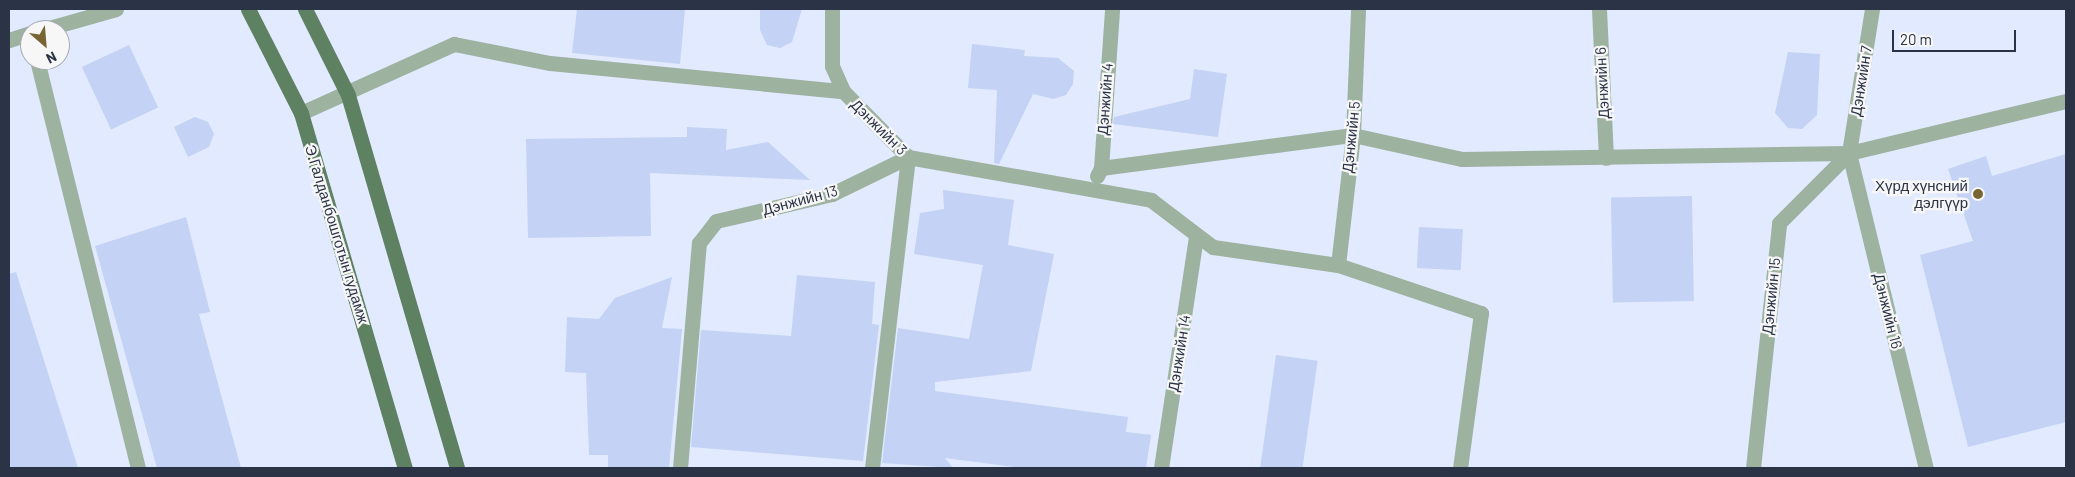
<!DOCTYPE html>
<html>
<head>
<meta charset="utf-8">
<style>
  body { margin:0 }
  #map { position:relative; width:2075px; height:477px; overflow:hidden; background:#e1eaff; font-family:Barlow,sans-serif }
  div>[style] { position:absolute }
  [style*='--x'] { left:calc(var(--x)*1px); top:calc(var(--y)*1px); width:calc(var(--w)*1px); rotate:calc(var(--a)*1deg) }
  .building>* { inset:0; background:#c3d2f5; transform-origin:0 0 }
  .minor>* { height:15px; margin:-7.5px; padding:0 7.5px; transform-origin:7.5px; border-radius:7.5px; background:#9eb2a0 }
  .major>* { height:15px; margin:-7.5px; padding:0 7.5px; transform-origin:7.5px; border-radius:7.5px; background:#5e8161 }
  .dots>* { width:14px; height:14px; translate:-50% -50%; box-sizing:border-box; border:2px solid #f7f7f7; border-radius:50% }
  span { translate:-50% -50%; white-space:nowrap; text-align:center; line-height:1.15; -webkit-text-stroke:4.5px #f7f7f7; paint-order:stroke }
  .street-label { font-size:15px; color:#2b3347 }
  .poi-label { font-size:15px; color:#2b3347 }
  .right { translate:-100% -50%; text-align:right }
  .frame { position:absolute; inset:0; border:10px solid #2b3347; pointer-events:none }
  .north { position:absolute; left:20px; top:20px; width:50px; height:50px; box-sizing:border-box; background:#f7f7f7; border:1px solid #a5a9b1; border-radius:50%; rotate:153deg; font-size:14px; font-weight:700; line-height:20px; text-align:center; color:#2b3347 }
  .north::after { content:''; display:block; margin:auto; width:18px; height:22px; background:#796534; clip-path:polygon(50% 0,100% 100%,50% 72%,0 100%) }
  .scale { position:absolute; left:1892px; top:30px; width:124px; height:22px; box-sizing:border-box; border:2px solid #2b3347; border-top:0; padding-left:6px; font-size:15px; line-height:18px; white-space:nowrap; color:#2b3347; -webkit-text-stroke:4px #f7f7f7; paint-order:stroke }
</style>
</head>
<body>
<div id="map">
  <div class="building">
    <i style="clip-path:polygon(577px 9px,685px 9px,680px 64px,572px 53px)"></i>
    <i style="clip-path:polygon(760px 9px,802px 9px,792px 42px,780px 48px,767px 45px,760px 30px)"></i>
    <i style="clip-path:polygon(972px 44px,1025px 50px,1024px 56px,1058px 58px,1074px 71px,1073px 84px,1066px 95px,1053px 99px,1033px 94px,999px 164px,994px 163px,997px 90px,968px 88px)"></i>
    <i style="left:129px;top:45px;width:69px;height:52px;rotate:65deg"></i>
    <i style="clip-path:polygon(1788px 52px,1820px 54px,1817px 115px,1802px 129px,1788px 128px,1775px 113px)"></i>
    <i style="clip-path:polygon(1194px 69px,1227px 74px,1218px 137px,1113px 124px,1114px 117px,1190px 99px)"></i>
    <i style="clip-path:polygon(195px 117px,208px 122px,214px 134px,209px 147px,188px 157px,174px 127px)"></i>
    <i style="clip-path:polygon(687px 127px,727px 129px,726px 150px,768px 142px,810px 180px,650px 173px,651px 236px,528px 238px,526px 139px,687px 137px)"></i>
    <i style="clip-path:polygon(2066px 154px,2066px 422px,1968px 447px,1920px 255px,1973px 241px,1948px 169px,1986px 156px,1992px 176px)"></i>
    <i style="clip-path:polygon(943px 190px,1014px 200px,1008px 245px,1054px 254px,1031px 371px,935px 382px,935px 391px,1128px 417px,1126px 432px,1151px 435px,1146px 468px,1021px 468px,945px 458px,953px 468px,882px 463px,898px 328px,969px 339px,983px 265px,914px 254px,920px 213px,944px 209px)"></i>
    <i style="left:1692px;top:196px;width:105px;height:81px;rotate:89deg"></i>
    <i style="clip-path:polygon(186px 217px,210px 312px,199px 314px,241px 468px,157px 468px,95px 246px)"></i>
    <i style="left:1419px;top:227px;width:44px;height:41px;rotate:3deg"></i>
    <i style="clip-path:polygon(16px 272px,78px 468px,9px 468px,9px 274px)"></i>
    <i style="clip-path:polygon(797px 275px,875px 282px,872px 324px,879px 325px,863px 461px,691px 447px,701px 330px,791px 336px)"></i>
    <i style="clip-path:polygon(672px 277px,662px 328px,682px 329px,669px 468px,608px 468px,608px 455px,589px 455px,586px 373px,565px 372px,567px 317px,599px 319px,615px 298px)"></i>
    <i style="left:1276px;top:355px;width:42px;height:114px;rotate:8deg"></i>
  </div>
  <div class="minor">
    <i style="--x:832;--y:9;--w:57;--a:90"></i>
    <i style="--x:832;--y:66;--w:27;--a:66"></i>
    <i style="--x:843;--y:91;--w:93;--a:45.4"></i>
    <i style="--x:908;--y:157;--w:247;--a:10"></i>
    <i style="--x:1151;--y:200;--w:78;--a:37.2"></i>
    <i style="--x:1213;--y:247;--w:126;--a:8.2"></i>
    <i style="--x:1338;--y:265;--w:151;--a:18.6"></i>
    <i style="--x:1481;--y:313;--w:156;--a:97.7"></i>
    <i style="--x:1599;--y:9;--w:149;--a:87.3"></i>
    <i style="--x:1872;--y:9;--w:146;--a:99.1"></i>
    <i style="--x:1849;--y:153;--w:324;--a:76.3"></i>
    <i style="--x:42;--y:30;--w:77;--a:-15.8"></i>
    <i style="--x:9;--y:40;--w:22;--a:-18"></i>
    <i style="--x:37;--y:60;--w:420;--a:76.1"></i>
    <i style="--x:301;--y:113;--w:168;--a:-24.3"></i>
    <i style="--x:454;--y:44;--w:98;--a:11.2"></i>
    <i style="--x:550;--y:63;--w:294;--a:5.5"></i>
    <i style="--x:1101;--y:168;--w:254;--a:-7.5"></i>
    <i style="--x:1353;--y:135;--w:112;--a:12.4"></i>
    <i style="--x:1462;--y:159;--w:387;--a:-0.9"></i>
    <i style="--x:1849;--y:153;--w:223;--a:-13.5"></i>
    <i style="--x:1097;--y:176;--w:9;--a:-63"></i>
    <i style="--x:1101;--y:168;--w:159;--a:-86"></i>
    <i style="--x:1338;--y:265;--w:131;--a:-83.4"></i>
    <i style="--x:1353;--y:135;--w:126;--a:-87.7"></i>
    <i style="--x:680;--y:468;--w:226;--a:-85.2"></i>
    <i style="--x:699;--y:243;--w:28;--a:-52"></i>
    <i style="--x:716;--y:221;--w:119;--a:-13.1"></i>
    <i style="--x:832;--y:194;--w:85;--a:-26"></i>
    <i style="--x:908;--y:157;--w:313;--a:96.6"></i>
    <i style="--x:1161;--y:468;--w:234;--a:-81.4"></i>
    <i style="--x:1753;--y:468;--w:246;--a:-83.9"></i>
    <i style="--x:1779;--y:223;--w:99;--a:-45"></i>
  </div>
  <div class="major">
    <i style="--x:248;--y:9;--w:117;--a:63"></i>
    <i style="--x:301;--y:113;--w:370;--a:73.7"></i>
    <i style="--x:305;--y:9;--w:96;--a:63.4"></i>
    <i style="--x:348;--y:95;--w:389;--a:73.7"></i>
  </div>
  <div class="dots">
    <i style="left:1978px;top:194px;background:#796534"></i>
  </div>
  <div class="street-label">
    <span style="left:1861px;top:81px;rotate:-81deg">Дэнжийн 7</span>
    <span style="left:1602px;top:83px;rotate:-93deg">Дэнжийн 6</span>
    <span style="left:1105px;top:99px;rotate:-86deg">Дэнжийн 4</span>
    <span style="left:879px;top:127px;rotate:45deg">Дэнжийн 3</span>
    <span style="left:1351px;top:137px;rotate:-84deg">Дэнжийн 5</span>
    <span style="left:800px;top:200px;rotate:-15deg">Дэнжийн 13</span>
    <span style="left:337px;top:234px;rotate:73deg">Э.Галданбошготын гудамж</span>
    <span style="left:1771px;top:296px;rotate:-84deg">Дэнжийн 15</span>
    <span style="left:1888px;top:311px;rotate:76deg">Дэнжийн 16</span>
    <span style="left:1179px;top:353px;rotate:-81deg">Дэнжийн 14</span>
  </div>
  <div class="poi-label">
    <span class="right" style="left:1968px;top:194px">Хүрд хүнсний<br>дэлгүүр</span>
  </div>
  <div class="frame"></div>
  <div class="north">N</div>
  <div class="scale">20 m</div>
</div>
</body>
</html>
